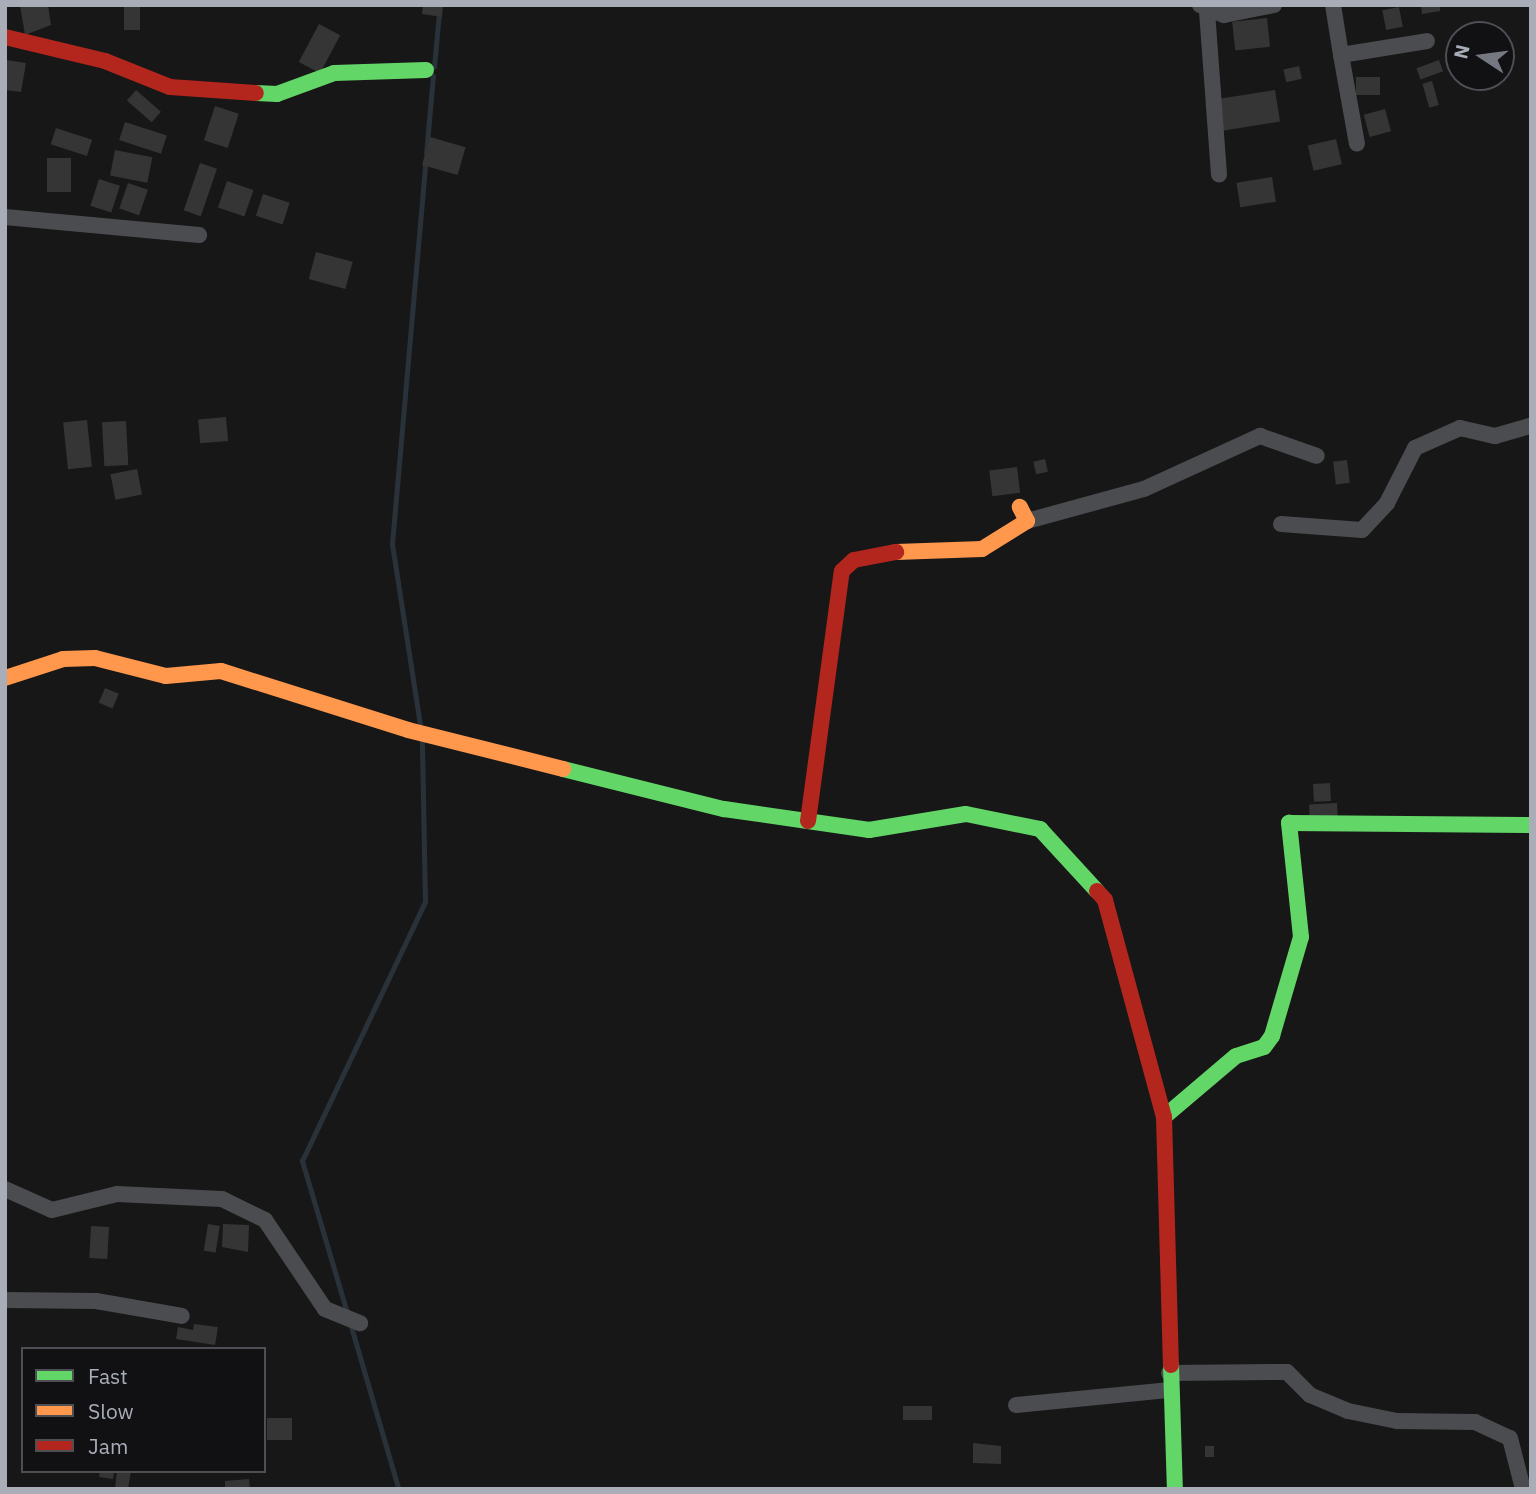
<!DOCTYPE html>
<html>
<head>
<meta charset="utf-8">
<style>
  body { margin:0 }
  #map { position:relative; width:1536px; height:1494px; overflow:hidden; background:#171717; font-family:"IBM Plex Sans",sans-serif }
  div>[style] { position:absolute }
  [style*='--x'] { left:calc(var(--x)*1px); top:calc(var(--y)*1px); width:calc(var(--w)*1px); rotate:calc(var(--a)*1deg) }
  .stream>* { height:4.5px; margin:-2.25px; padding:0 2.25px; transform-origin:2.25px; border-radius:2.25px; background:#2a3239 }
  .building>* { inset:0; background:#353536; transform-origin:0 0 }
  .street>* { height:16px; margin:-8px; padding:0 8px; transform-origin:8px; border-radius:8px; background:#4b4c50 }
  .fast>* { height:16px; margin:-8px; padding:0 8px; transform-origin:8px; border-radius:8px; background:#63d668 }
  .slow>* { height:16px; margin:-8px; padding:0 8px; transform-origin:8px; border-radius:8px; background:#ff974d }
  .jam>* { height:16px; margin:-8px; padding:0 8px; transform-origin:8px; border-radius:8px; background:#b3261e }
  span { translate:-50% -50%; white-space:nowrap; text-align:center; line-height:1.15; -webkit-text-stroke:6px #111113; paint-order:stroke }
  .frame { position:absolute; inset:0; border:7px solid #a8adb8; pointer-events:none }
  .legend { position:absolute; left:21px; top:1347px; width:245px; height:126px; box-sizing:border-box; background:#111113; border:2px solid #4d4f55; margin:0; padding:9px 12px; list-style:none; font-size:21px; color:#a8adb8 }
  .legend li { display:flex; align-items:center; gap:14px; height:35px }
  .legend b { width:35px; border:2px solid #4d4f55 }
  .north { position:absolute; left:1445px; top:21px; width:70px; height:70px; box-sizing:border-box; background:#111113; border:2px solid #4d4f55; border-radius:50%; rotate:283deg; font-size:19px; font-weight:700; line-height:28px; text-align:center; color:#a8adb8 }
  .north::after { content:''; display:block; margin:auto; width:24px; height:32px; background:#757880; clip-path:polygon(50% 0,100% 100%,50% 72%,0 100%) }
</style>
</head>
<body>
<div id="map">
  <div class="stream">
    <i style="--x:434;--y:67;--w:54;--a:-84.7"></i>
    <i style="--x:426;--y:154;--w:78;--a:-84.9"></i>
    <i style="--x:420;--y:725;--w:183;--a:-98.8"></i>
    <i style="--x:392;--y:544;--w:382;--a:-85"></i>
    <i style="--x:347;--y:1313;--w:159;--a:-106.5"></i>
    <i style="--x:302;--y:1161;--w:287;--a:-64.6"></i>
    <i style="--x:425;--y:902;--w:162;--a:-91.1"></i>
    <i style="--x:351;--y:1325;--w:171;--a:73.7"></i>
  </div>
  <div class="building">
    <i style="clip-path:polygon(20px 5px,48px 5px,51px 25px,25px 35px)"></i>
    <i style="left:124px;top:5px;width:16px;height:25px"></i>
    <i style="clip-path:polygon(423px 5px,443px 5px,442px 17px,422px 14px)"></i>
    <i style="clip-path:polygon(1421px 5px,1440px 5px,1440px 11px,1422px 14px)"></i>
    <i style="left:1399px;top:7px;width:20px;height:17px;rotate:79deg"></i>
    <i style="left:1267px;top:18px;width:29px;height:35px;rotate:84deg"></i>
    <i style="left:319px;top:24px;width:24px;height:43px;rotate:28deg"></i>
    <i style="clip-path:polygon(6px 60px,26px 63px,21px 92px,5px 90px)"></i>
    <i style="left:1439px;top:60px;width:12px;height:24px;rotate:70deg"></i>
    <i style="left:1299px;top:66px;width:13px;height:16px;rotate:77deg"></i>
    <i style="left:1356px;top:77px;width:24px;height:18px"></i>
    <i style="left:1432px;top:81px;width:25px;height:10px;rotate:74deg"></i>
    <i style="left:136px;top:90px;width:33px;height:14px;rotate:41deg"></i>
    <i style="left:1275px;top:90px;width:32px;height:58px;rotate:81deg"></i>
    <i style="left:215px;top:106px;width:25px;height:36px;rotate:18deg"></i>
    <i style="left:1385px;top:109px;width:23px;height:22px;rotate:75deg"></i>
    <i style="left:125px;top:122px;width:44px;height:19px;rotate:18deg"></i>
    <i style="left:56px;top:128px;width:38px;height:17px;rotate:18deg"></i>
    <i style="left:430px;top:137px;width:37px;height:29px;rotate:16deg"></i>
    <i style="left:1336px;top:139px;width:26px;height:29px;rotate:77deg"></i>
    <i style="left:115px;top:150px;width:38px;height:26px;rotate:11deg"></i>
    <i style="left:47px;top:158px;width:24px;height:34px"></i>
    <i style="left:200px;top:163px;width:18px;height:50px;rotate:19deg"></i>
    <i style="left:1272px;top:177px;width:25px;height:36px;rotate:81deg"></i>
    <i style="left:99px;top:179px;width:22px;height:28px;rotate:18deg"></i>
    <i style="left:227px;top:181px;width:28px;height:28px;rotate:19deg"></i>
    <i style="left:128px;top:183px;width:21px;height:27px;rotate:19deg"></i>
    <i style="left:263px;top:194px;width:28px;height:23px;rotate:18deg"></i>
    <i style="left:316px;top:252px;width:38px;height:28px;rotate:15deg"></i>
    <i style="left:226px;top:417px;width:24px;height:28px;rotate:85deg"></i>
    <i style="left:87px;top:420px;width:47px;height:24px;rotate:84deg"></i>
    <i style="left:126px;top:421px;width:44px;height:24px;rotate:87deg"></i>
    <i style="left:1045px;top:459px;width:13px;height:12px;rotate:77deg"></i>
    <i style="left:1347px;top:460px;width:23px;height:14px;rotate:83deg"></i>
    <i style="left:1017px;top:467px;width:26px;height:28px;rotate:83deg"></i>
    <i style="left:137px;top:469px;width:26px;height:27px;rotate:79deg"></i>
    <i style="left:105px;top:688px;width:15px;height:16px;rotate:23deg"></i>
    <i style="left:1330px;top:783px;width:18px;height:17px;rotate:87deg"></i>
    <i style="left:1337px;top:803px;width:18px;height:28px;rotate:87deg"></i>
    <i style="left:208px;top:1224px;width:12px;height:27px;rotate:9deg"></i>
    <i style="clip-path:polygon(223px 1224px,249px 1225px,248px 1252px,222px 1247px)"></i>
    <i style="left:91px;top:1226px;width:18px;height:32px;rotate:3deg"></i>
    <i style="clip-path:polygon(194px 1324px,218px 1327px,215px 1345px,176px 1339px,178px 1327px,193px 1330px)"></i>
    <i style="left:903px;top:1406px;width:29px;height:14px"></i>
    <i style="left:267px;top:1418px;width:25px;height:22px"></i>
    <i style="clip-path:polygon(973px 1443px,1001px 1446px,1001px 1464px,973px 1463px)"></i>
    <i style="left:1205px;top:1446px;width:9px;height:11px"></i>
    <i style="clip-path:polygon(100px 1471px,114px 1471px,113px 1479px,99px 1477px)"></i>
    <i style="clip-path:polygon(117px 1471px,131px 1471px,128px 1489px,115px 1489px)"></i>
    <i style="clip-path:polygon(249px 1479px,250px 1489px,225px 1489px,225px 1481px)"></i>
  </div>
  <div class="street">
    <i style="--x:1200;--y:5;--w:26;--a:23"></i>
    <i style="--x:1224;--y:15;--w:51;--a:-11.3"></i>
    <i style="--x:1333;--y:5;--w:51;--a:80.9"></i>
    <i style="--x:1341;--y:55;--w:87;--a:-9.2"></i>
    <i style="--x:1207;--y:11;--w:164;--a:85.8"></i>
    <i style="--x:1341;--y:55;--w:90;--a:79.8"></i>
    <i style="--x:5;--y:217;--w:195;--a:5.3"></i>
    <i style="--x:1027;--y:521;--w:121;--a:-15.3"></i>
    <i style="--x:1144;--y:489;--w:128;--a:-24.6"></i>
    <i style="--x:1260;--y:436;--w:60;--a:19.3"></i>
    <i style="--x:1281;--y:524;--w:81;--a:4.2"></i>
    <i style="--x:1362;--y:530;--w:37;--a:-47"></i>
    <i style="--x:1387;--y:503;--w:62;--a:-63"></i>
    <i style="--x:1415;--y:448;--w:49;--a:-24"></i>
    <i style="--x:1460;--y:428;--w:36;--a:13"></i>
    <i style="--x:1495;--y:436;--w:37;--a:-16"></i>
    <i style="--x:5;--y:1189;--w:51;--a:24.1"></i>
    <i style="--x:52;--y:1210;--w:67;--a:-13.8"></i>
    <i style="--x:117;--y:1194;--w:105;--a:2.7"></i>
    <i style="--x:222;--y:1199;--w:48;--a:26"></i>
    <i style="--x:265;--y:1220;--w:107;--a:56"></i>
    <i style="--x:325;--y:1309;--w:38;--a:22"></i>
    <i style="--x:5;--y:1300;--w:91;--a:0.6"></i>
    <i style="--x:96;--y:1301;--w:87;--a:9.9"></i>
    <i style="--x:1169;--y:1373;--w:118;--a:-0.5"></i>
    <i style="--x:1287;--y:1372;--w:33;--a:45"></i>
    <i style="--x:1310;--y:1395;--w:41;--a:22.8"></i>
    <i style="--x:1348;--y:1411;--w:50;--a:11.5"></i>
    <i style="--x:1397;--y:1421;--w:78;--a:0.7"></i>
    <i style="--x:1475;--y:1422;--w:38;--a:25"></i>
    <i style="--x:1510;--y:1438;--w:53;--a:75.7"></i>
    <i style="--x:1016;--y:1405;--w:155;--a:-5.6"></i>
  </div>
  <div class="fast">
    <i style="--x:256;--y:93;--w:21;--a:3"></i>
    <i style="--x:277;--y:94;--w:61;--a:-20.2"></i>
    <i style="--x:334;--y:73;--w:92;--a:-1.9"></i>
    <i style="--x:563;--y:769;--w:166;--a:14"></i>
    <i style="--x:724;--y:809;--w:147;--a:8.2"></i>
    <i style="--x:869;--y:830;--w:98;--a:-9.4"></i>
    <i style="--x:966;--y:814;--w:76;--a:11.5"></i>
    <i style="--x:1040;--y:829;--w:84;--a:47.4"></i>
    <i style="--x:1164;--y:1117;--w:94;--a:-40.3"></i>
    <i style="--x:1236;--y:1056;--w:29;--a:-18"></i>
    <i style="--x:1264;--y:1047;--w:14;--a:-54"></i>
    <i style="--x:1272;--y:1036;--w:103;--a:-73.7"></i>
    <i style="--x:1301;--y:937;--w:115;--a:-96"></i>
    <i style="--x:1289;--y:823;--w:242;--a:0.5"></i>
    <i style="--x:1171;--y:1365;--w:124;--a:88.2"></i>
  </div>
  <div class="slow">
    <i style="--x:896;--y:552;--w:86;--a:-2"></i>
    <i style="--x:982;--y:549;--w:53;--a:-31.9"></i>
    <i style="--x:1027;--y:521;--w:16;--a:-117"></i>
    <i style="--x:5;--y:678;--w:61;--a:-18.1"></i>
    <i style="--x:63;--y:659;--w:32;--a:-2"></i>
    <i style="--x:95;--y:658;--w:73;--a:14.2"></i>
    <i style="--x:166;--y:676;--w:55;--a:-5.2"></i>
    <i style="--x:221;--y:671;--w:196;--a:17.5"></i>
    <i style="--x:408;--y:730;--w:160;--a:14.1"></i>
  </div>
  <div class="jam">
    <i style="--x:5;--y:37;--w:103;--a:13.5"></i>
    <i style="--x:105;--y:61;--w:70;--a:21.8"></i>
    <i style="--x:170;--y:87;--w:86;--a:4"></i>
    <i style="--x:808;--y:821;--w:252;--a:-82.3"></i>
    <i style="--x:842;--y:571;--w:16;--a:-43"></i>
    <i style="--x:854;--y:560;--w:43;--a:-10.8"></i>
    <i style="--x:1097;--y:891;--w:12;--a:48"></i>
    <i style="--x:1105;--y:900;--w:225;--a:74.8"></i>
    <i style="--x:1164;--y:1117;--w:248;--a:88.4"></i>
  </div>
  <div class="frame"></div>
  <ul class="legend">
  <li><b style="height:9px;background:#63d668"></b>Fast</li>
  <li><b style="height:9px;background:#ff974d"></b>Slow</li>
  <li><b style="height:9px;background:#b3261e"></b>Jam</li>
  </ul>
  <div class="north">N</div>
</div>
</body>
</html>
